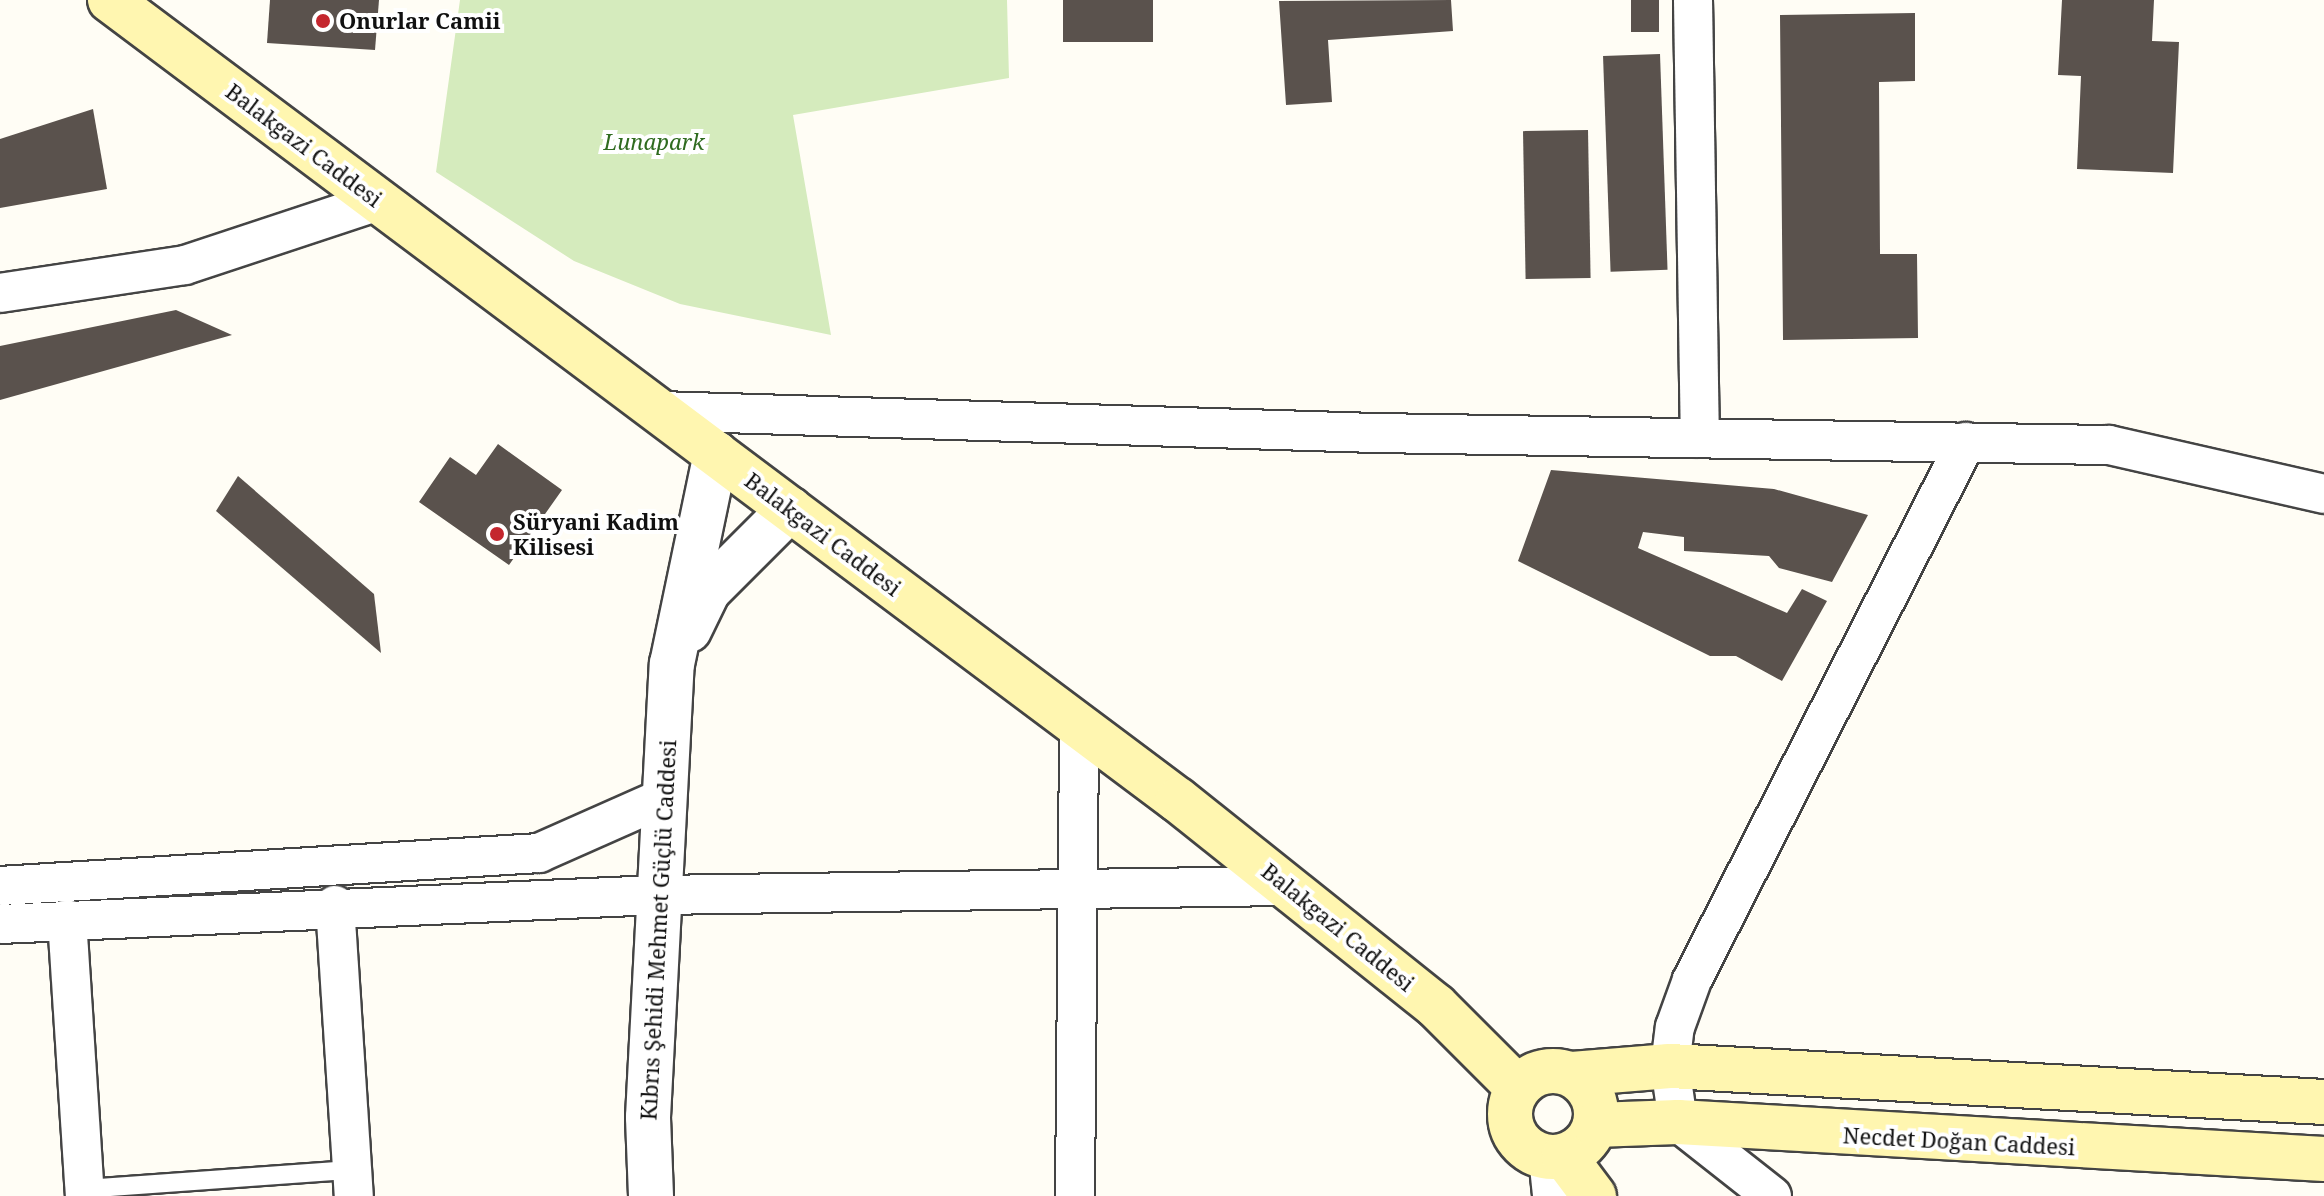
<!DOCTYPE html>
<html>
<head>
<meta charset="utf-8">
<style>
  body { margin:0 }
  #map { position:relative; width:2324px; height:1196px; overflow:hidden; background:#fffdf5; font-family:"Noto Serif",serif }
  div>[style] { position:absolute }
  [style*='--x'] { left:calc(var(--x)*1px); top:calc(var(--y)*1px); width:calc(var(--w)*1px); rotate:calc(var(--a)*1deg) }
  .green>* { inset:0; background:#d5ebbd }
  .building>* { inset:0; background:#5a524d; transform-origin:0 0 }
  .roads { filter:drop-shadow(2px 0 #444) drop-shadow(-2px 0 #444) drop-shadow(0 2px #444) drop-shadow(0 -2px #444) }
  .service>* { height:18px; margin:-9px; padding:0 9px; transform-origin:9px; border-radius:9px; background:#fff }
  .minor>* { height:38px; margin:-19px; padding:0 19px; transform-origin:19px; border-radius:19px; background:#fff }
  .tertiary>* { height:44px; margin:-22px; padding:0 22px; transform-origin:22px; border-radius:22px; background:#fff }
  .secondary>* { height:44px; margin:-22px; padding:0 22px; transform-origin:22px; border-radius:22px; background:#fff6b0 }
  .secondary>.ring { margin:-22px; padding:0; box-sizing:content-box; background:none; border:44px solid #fff6b0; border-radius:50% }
  .dots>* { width:22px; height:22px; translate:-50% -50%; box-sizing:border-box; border:4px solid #fff; border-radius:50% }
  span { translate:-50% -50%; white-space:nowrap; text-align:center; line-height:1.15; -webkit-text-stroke:8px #fff; paint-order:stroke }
  .poi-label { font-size:22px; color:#111; font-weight:700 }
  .left { translate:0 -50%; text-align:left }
  .park-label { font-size:22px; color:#2f6b1f; font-style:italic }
  .street-label { font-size:22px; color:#111 }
</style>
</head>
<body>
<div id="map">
  <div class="green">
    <i style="clip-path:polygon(460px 0,1007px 0,1009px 78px,793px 115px,831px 335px,680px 304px,574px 261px,436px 172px)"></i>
  </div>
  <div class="building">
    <i style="clip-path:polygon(270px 0,379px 0,375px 50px,267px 43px)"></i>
    <i style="left:1063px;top:0;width:90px;height:42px"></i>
    <i style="clip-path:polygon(1451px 0,1453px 31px,1328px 40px,1332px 102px,1286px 105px,1279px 1px)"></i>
    <i style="left:1631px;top:0;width:28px;height:32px"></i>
    <i style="clip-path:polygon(2062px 0,2154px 0,2152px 41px,2179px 42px,2173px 173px,2077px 169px,2081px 76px,2058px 75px)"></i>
    <i style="clip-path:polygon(1915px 13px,1915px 81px,1879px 82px,1880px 254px,1917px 254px,1918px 338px,1783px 340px,1780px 15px)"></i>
    <i style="left:1660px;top:54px;width:216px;height:57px;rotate:88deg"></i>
    <i style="clip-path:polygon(93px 109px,107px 189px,0 208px,0 139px)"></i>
    <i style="left:1588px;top:130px;width:148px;height:65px;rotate:89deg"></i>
    <i style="clip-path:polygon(176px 310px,232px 335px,0 400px,0 346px)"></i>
    <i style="clip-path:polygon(498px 444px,562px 490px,509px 565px,419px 502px,450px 457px,476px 475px)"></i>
    <i style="clip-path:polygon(1551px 470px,1774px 489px,1868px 515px,1832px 582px,1779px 568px,1769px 556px,1684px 551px,1684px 537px,1643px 532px,1638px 548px,1787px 613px,1802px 589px,1827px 601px,1782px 681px,1736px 656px,1710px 656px,1518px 561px)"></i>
    <i style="clip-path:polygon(238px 476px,374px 594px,381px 653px,216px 511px)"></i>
  </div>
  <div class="roads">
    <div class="service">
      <i style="--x:84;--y:1189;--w:269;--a:-4.1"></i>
    </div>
    <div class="minor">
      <i style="--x:1693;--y:0;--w:438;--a:89.1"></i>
      <i style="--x:0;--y:293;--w:187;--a:-8.6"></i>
      <i style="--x:185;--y:265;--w:204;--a:-18.3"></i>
      <i style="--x:659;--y:411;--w:716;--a:1.76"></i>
      <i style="--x:1375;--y:433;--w:734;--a:0.94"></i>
      <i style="--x:2109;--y:445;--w:221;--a:12.8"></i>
      <i style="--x:0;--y:886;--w:540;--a:-3.5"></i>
      <i style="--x:539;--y:853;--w:136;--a:-23.9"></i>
      <i style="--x:335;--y:905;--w:292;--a:86.3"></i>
      <i style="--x:67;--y:919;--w:278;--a:86.3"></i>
      <i style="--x:0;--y:924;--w:657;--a:-2.53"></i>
      <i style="--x:656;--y:895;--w:631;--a:-0.82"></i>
      <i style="--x:1548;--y:1157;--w:39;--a:84"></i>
      <i style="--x:1075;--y:1196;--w:471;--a:-89.5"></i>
      <i style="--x:1772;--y:1196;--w:120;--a:-141.8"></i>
      <i style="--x:1678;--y:1122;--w:57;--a:-98.1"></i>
      <i style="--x:1670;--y:1066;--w:39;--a:-83"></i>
      <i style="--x:1675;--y:1027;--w:50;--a:-70.1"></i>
      <i style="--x:1692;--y:980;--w:604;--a:-63.01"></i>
    </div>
    <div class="tertiary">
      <i style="--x:689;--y:630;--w:43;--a:-64"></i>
      <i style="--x:708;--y:591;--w:116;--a:-45"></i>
      <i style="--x:651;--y:1196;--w:79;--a:-92.2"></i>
      <i style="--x:648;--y:1117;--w:454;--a:-87"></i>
      <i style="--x:672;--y:664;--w:215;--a:-78.2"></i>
    </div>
    <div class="secondary">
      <i style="--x:110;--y:0;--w:1334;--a:36.84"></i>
      <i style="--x:1178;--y:800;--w:330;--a:38.6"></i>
      <i style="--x:1436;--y:1006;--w:116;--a:45"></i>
      <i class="ring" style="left:1510px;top:1071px;width:42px;height:42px"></i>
      <i style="--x:1572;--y:1074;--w:98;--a:-4.7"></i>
      <i style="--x:1670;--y:1066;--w:655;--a:3.15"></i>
      <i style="--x:1595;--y:1125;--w:83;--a:-2.1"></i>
      <i style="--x:1678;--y:1122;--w:647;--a:3.28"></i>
      <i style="--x:1564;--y:1156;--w:50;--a:53.1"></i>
    </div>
  </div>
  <div class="dots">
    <i style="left:323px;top:21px;background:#c4262e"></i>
    <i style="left:497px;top:534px;background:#c4262e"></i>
  </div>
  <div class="poi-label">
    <span class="left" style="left:339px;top:21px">Onurlar Camii</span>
    <span class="left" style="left:513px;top:534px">Süryani Kadim<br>Kilisesi</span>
  </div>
  <div class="park-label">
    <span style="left:654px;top:142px">Lunapark</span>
  </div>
  <div class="street-label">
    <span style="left:304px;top:145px;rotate:37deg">Balakgazi Caddesi</span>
    <span style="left:823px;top:534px;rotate:37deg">Balakgazi Caddesi</span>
    <span style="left:1338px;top:927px;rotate:39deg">Balakgazi Caddesi</span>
    <span style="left:658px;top:930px;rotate:-87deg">Kıbrıs Şehidi Mehmet Güçlü Caddesi</span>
    <span style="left:1959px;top:1141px;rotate:3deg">Necdet Doğan Caddesi</span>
  </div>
</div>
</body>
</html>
